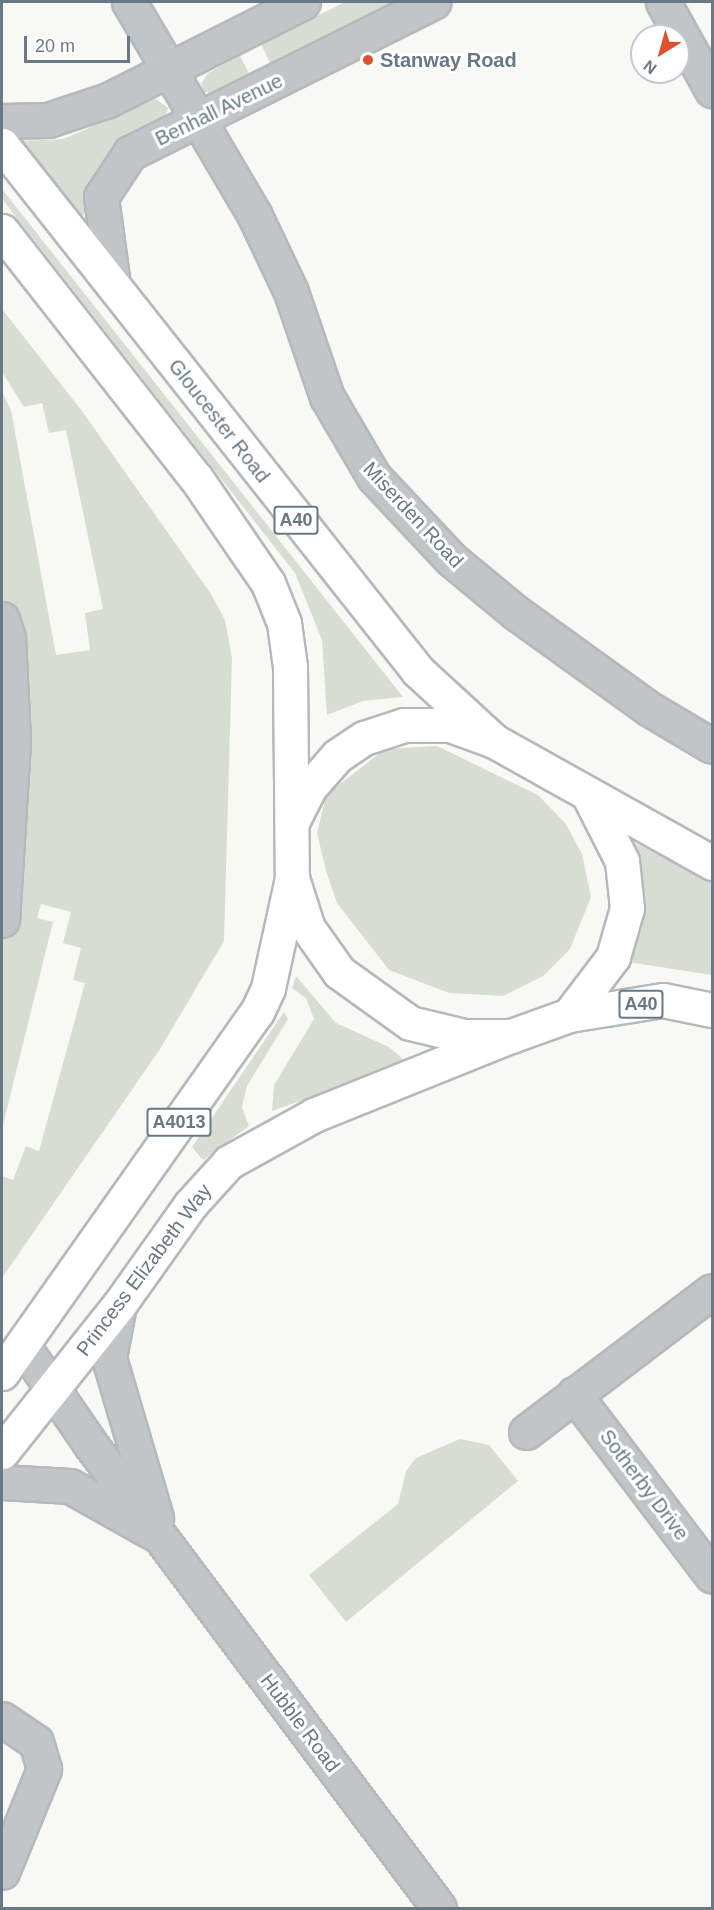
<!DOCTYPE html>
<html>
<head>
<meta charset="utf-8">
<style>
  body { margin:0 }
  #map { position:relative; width:714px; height:1910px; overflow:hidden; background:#f8f8f5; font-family:Helvetica,sans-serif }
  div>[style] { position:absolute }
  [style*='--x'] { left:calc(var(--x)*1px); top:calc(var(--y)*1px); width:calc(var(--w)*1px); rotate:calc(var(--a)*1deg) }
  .green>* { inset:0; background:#d8ddd4 }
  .roads { filter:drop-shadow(2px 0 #b4b9bc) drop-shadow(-2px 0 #b4b9bc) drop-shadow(0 2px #b4b9bc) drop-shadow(0 -2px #b4b9bc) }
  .minor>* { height:33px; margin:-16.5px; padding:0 16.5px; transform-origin:16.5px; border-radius:16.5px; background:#c1c5c8 }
  .primary>* { height:33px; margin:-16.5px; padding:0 16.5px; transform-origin:16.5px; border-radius:16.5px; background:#fff }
  .trunk>* { height:33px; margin:-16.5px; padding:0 16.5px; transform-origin:16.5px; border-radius:16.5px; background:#fff }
  .dots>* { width:16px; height:16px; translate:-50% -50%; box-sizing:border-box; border:3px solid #fff; border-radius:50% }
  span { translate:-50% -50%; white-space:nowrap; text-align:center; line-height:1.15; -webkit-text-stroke:6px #fff; paint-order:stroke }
  .shield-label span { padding:2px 4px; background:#fff; border:2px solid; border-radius:4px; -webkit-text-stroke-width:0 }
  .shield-label { font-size:18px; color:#687985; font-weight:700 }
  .poi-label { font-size:20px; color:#687985; font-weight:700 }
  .left { translate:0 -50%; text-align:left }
  .street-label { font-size:20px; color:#687985 }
  .frame { position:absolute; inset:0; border:3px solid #687985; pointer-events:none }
  .north { position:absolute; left:630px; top:24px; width:60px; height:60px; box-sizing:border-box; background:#fff; border:2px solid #c3c9ce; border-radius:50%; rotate:217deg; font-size:16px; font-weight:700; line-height:24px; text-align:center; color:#687985 }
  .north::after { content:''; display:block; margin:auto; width:21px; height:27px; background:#df512e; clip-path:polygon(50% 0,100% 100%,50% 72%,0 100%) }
  .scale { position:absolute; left:24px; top:36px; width:106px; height:27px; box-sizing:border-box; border:3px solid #687985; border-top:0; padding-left:8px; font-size:18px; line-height:21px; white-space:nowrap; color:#687985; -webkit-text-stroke:4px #fff; paint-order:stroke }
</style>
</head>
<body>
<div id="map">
  <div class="green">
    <i style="clip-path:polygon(345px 2px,404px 2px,273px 69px,261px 44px)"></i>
    <i style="clip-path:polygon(240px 56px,252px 79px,219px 95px,204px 92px,201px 84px,208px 73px)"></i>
    <i style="clip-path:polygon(156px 99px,168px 108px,164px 120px,92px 185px,82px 220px,20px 141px,63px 139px)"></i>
    <i style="clip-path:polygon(2px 189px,403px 697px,363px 701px,327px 715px,322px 640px,295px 573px,2px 199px)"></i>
    <i style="clip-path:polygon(2px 309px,82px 411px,211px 594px,225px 620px,232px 658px,224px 941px,160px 1049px,2px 1278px,2px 1176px,13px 1180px,26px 1146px,39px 1151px,85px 983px,73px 980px,81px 948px,63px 943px,71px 912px,41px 904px,37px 918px,53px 922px,2px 1129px,2px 392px,11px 410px,56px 655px,90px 650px,85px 613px,103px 609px,66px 430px,49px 433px,42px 403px,24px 407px,2px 372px)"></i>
    <i style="clip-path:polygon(437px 746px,538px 795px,566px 824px,582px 854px,591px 897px,570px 949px,543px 976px,503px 996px,449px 993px,389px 970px,337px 903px,326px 871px,317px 833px,326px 795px,385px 749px)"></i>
    <i style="clip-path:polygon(633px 842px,712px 883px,712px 975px,628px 962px,643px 920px)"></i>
    <i style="clip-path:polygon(296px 976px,336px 1023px,389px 1047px,402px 1058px,401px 1065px,272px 1111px,274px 1085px,314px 1019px,306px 998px,292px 988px)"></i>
    <i style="clip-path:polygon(284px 1012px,288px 1019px,247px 1086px,242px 1107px,249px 1126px,203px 1160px,192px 1147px)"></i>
    <i style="clip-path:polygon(460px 1439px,489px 1445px,518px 1481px,346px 1622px,309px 1575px,398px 1504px,406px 1471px,416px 1458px)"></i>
  </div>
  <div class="roads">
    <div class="minor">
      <i style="--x:129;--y:2;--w:246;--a:59.5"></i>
      <i style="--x:254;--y:214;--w:86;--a:64.6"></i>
      <i style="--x:291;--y:292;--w:111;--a:71.1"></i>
      <i style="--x:327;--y:397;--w:93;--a:59.6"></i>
      <i style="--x:374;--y:477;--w:112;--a:46.8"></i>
      <i style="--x:451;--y:559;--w:83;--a:39.6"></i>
      <i style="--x:515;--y:612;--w:164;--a:35.8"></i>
      <i style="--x:648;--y:708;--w:74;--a:30.7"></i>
      <i style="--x:663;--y:2;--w:101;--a:60.9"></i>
      <i style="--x:2;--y:121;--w:46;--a:-1.2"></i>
      <i style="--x:48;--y:120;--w:63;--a:-18.4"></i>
      <i style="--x:108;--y:100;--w:218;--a:-26.7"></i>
      <i style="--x:113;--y:285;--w:89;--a:-97.8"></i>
      <i style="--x:101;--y:197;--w:53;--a:-56.6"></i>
      <i style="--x:130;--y:153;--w:339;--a:-26.5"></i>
      <i style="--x:2;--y:619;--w:20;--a:72"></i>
      <i style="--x:8;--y:638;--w:104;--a:87.2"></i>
      <i style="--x:13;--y:742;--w:178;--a:93.5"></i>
      <i style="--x:119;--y:1305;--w:54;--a:100.7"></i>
      <i style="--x:109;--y:1358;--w:167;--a:73.6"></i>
      <i style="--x:23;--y:1346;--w:120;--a:55.5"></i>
      <i style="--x:91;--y:1445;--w:579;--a:53.07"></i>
      <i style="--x:574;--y:1394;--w:228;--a:52.8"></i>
      <i style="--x:526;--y:1432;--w:233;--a:-37.2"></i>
      <i style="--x:2;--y:1482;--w:68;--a:3.4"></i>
      <i style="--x:70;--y:1486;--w:94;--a:29.3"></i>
      <i style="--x:2;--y:1719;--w:41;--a:34.1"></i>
      <i style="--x:36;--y:1742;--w:28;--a:73"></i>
      <i style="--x:44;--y:1769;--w:111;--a:112.2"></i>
    </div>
    <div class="primary">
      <i style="--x:2;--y:1373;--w:442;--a:-54.8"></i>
      <i style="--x:257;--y:1012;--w:26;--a:-65"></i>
      <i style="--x:268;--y:988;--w:113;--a:-77.7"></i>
      <i style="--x:2;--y:1452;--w:188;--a:-51.5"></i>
      <i style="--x:119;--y:1305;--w:123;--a:-54.6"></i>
      <i style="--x:190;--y:1205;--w:58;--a:-47.8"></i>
      <i style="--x:229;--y:1162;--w:97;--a:-28.9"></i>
      <i style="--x:314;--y:1115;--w:212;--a:-21.9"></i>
    </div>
    <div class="trunk">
      <i style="--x:2;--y:145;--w:671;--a:51.66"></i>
      <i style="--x:418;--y:671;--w:103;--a:42.6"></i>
      <i style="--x:2;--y:231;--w:314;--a:51.9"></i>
      <i style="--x:196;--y:478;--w:127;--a:55.6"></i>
      <i style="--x:268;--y:583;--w:43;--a:68.2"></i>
      <i style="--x:284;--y:623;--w:44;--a:82.2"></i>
      <i style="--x:290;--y:667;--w:211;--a:89.5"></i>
      <i style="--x:292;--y:878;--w:52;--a:72.3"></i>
      <i style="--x:308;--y:928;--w:54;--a:54.8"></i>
      <i style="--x:339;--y:972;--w:87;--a:35.7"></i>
      <i style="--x:410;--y:1023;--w:56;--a:13.5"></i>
      <i style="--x:464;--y:1036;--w:47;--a:0"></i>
      <i style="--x:511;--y:1036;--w:62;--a:-19.9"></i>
      <i style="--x:569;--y:1015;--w:73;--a:-52.8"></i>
      <i style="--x:613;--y:957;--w:51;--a:-74.1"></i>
      <i style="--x:627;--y:908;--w:47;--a:-96.1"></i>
      <i style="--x:622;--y:861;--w:71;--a:-116.9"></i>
      <i style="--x:293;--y:820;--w:37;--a:-63"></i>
      <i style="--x:310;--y:787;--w:41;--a:-48.9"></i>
      <i style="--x:337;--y:756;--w:32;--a:-34"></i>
      <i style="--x:364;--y:738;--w:42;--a:-18"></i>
      <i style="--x:404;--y:725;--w:46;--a:0"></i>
      <i style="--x:450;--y:725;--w:47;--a:20"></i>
      <i style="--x:494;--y:741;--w:250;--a:29.2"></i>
      <i style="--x:569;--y:1015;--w:95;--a:-9.1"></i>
      <i style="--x:663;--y:1000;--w:50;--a:11.5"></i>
    </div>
  </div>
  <div class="dots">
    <i style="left:368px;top:60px;background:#df512e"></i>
  </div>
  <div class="shield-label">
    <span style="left:296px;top:520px">A40</span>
    <span style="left:641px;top:1004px">A40</span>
    <span style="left:179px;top:1122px">A4013</span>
  </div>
  <div class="poi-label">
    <span class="left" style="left:380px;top:60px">Stanway Road</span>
  </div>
  <div class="street-label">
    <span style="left:219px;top:110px;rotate:-26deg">Benhall Avenue</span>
    <span style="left:219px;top:421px;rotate:52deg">Gloucester Road</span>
    <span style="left:413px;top:515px;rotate:47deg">Miserden Road</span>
    <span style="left:144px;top:1270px;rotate:-53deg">Princess Elizabeth Way</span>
    <span style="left:644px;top:1485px;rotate:53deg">Sotherby Drive</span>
    <span style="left:300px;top:1723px;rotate:53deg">Hubble Road</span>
  </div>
  <div class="frame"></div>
  <div class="north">N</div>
  <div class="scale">20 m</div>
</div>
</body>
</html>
